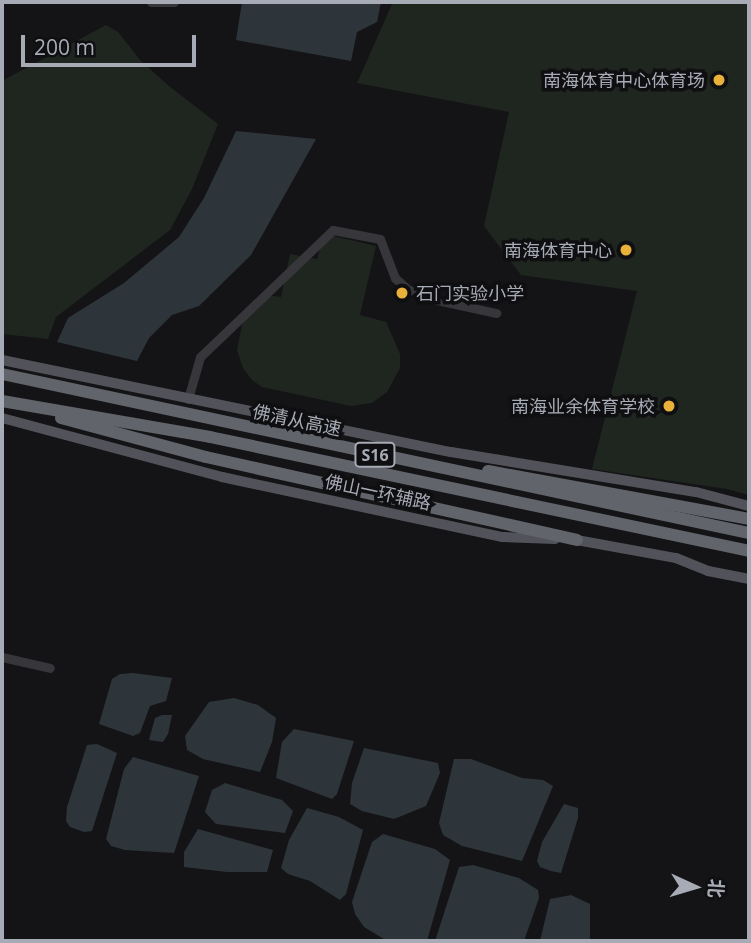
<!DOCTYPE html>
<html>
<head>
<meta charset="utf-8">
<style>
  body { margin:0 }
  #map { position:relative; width:751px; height:943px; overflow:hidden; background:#141416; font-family:"Open Sans","Noto Sans SC",sans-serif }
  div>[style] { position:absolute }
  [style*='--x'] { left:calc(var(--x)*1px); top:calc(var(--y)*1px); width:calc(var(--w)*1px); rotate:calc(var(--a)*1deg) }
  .green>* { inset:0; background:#1f2620 }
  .water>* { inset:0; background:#2d353b }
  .minor>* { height:9px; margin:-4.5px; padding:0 4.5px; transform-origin:4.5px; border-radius:4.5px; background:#36363b }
  .major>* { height:10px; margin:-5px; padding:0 5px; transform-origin:5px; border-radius:5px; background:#52535a }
  .highway>* { height:12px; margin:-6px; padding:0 6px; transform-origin:6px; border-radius:6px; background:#62646c }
  .dots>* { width:19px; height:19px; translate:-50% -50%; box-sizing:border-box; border:4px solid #0f0f11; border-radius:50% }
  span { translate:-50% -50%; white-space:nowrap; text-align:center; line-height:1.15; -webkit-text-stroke:7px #0f0f11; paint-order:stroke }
  .shield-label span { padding:2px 5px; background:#0f0f11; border:2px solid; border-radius:5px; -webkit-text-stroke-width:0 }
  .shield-label { font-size:16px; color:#a7abb6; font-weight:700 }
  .poi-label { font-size:18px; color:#a7abb6 }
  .right { translate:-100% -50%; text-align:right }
  .left { translate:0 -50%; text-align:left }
  .street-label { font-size:18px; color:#a7abb6 }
  .frame { position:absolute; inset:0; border:4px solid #a7abb6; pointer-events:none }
  .north { position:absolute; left:660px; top:852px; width:70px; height:70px; -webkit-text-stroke:5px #0f0f11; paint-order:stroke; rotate:94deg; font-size:19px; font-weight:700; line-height:28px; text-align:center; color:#a7abb6 }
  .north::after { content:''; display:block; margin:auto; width:24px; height:32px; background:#a7abb6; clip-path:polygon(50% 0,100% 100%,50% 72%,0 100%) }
  .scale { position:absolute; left:21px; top:35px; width:175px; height:32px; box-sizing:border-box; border:4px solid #a7abb6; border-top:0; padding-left:9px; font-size:21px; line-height:24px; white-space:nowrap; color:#a7abb6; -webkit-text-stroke:5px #0f0f11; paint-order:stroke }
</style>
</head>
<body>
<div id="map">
  <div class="green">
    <i style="clip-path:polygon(393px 2px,749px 2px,749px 495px,727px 489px,592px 469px,637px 291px,521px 275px,484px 226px,509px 112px,357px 83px)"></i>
    <i style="clip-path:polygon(106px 25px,118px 32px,141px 61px,169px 86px,218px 124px,192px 189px,170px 230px,56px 317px,48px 339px,2px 334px,2px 81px)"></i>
    <i style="clip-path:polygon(324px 234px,376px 246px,360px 315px,386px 322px,400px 354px,400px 368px,387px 392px,372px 403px,351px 406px,262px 387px,252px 380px,243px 368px,237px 350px,242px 325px,254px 306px,265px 295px,281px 297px,290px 254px,317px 259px)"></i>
  </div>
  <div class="water">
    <i style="clip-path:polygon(242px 2px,381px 2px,377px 22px,357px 32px,351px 61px,236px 40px)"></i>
    <i style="clip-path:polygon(236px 131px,316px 139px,251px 255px,199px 306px,172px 315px,149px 338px,137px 361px,57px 342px,68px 318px,124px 283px,179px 237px,204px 198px)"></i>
    <i style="clip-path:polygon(133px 673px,172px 678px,166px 701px,150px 706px,140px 733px,133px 736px,99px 724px,112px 679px,120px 674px)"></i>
    <i style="clip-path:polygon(234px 698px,258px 705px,276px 718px,272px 742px,260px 772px,203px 759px,187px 750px,185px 736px,209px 702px)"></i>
    <i style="clip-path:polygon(162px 715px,172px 715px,168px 734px,163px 742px,149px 740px,155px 718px)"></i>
    <i style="clip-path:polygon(294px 729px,354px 741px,337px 794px,332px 799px,276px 778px,282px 742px)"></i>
    <i style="clip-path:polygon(97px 744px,117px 753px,92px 831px,84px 832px,70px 827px,66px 821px,67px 807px,87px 745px)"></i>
    <i style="clip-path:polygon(364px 748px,438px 763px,440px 773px,426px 806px,394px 819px,362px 811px,350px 804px,352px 783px)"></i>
    <i style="clip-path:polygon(133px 757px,199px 776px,174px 853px,125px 850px,111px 846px,106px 839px,124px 769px)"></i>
    <i style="clip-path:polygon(454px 759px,471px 759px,522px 778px,543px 780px,553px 786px,522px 861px,462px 846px,443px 835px,439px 823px)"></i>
    <i style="clip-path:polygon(225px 783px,282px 800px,293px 811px,285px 833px,216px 824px,205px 812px,212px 790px)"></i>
    <i style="clip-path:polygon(564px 804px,578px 808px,578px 818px,561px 873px,551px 871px,540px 867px,537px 861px,542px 842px)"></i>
    <i style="clip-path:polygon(307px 808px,339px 817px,363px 830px,346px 894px,340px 900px,310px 881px,288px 874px,281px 868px,289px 840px)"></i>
    <i style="clip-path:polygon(198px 829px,273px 850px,267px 872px,227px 872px,184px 867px,184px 852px)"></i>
    <i style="clip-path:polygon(383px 834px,435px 849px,450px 860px,427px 941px,387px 941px,364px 927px,355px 914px,352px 902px,372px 842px)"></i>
    <i style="clip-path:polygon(473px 865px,519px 878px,538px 890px,539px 898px,524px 941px,435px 941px,459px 867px)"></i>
    <i style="clip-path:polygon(571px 895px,590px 904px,590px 941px,540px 941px,550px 899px)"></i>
  </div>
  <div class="minor">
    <i style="--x:151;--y:2;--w:23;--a:0"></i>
    <i style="--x:188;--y:399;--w:44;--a:-74.1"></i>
    <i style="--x:200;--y:357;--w:184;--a:-43.7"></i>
    <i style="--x:333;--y:230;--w:48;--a:10.8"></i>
    <i style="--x:380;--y:239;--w:42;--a:69"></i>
    <i style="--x:395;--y:278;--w:18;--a:41"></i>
    <i style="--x:409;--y:290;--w:21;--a:23"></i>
    <i style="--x:428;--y:298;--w:70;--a:12.4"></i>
    <i style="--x:2;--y:657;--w:49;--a:12.9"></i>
  </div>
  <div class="major">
    <i style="--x:2;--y:360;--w:458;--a:11.6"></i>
    <i style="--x:451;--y:452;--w:248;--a:9.3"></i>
    <i style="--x:696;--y:492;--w:55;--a:14.8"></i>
    <i style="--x:2;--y:418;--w:228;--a:15"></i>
    <i style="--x:222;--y:477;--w:287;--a:12.1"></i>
    <i style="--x:503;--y:537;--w:52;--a:2.2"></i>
    <i style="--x:571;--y:539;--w:107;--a:10.3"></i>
    <i style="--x:676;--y:558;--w:35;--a:22"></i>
    <i style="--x:708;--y:571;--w:42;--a:11"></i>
  </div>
  <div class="highway">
    <i style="--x:2;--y:374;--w:764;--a:12.02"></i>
    <i style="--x:2;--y:401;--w:211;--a:9.8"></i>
    <i style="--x:210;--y:437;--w:551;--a:11.94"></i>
    <i style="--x:61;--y:418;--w:150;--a:15.1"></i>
    <i style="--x:206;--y:457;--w:380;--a:12.6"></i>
    <i style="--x:488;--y:471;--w:265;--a:10.4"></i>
  </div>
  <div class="dots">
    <i style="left:719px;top:80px;background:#e9b139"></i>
    <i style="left:626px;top:250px;background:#e9b139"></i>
    <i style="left:402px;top:293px;background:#e9b139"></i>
    <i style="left:669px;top:406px;background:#e9b139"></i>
  </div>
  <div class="shield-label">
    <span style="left:375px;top:455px">S16</span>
  </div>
  <div class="poi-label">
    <span class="right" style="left:705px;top:80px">南海体育中心体育场</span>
    <span class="right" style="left:612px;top:250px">南海体育中心</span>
    <span class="left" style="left:416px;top:293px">石门实验小学</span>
    <span class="right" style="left:655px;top:406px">南海业余体育学校</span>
  </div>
  <div class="street-label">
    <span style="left:297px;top:420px;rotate:12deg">佛清从高速</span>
    <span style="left:378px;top:492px;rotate:12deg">佛山一环辅路</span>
  </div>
  <div class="frame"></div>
  <div class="north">北</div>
  <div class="scale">200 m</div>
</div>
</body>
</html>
